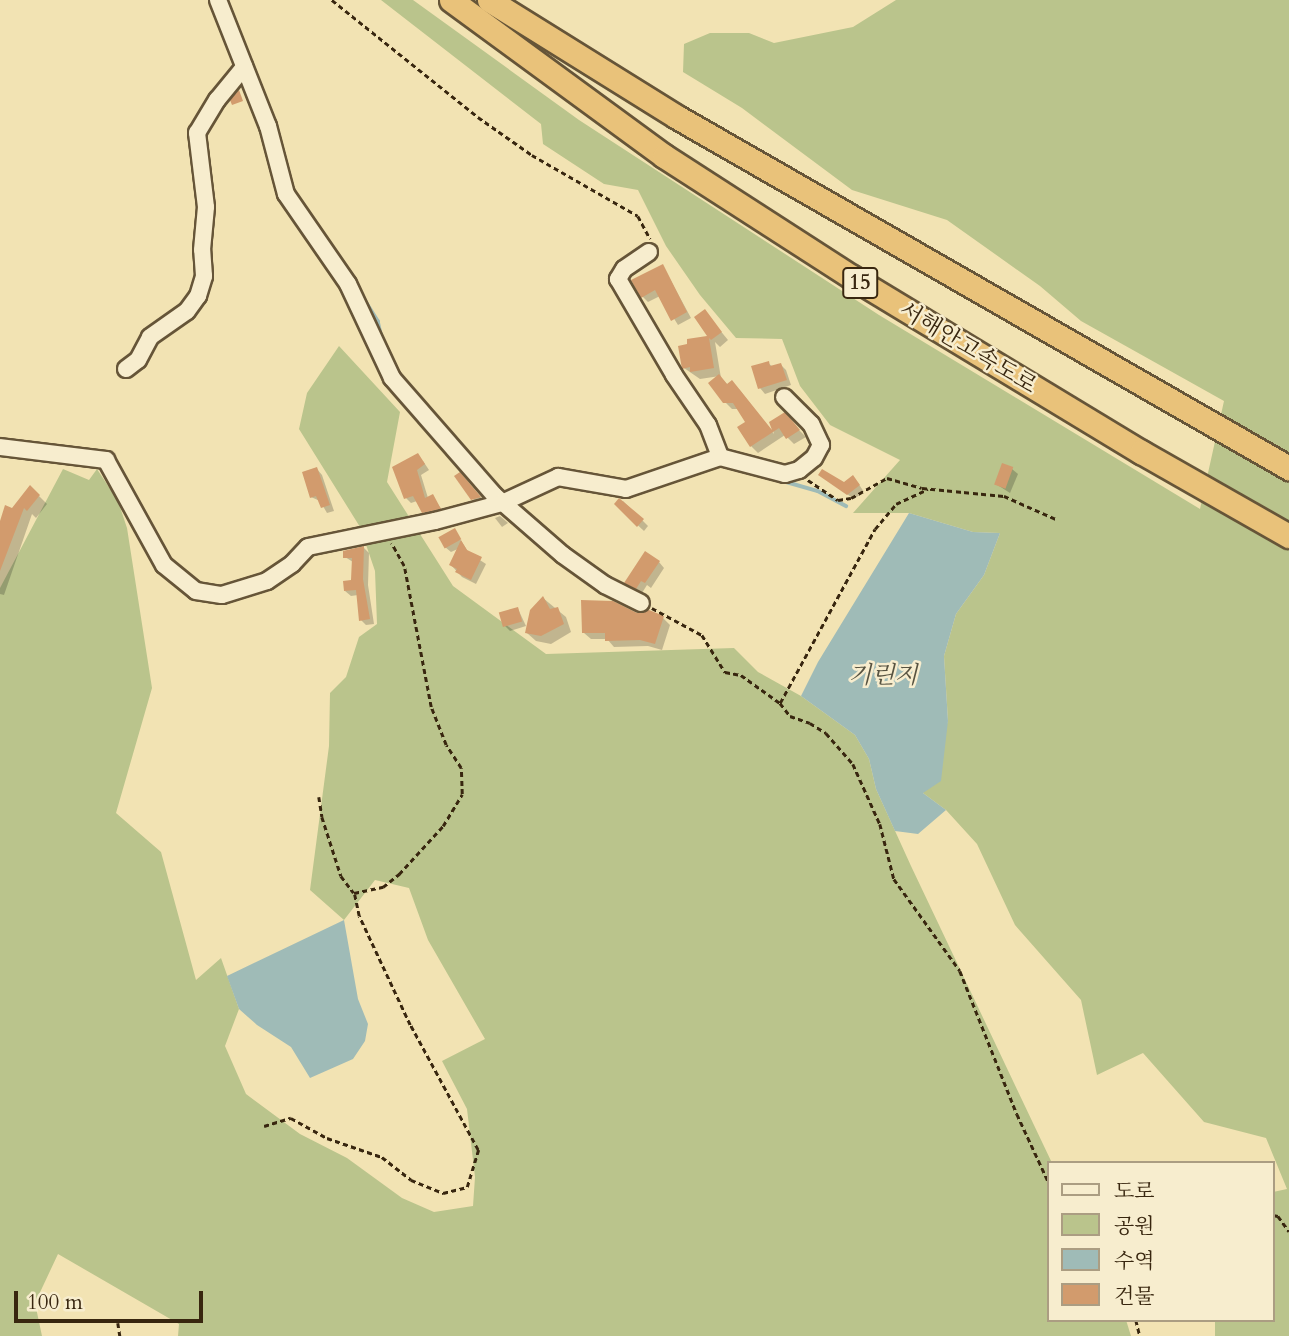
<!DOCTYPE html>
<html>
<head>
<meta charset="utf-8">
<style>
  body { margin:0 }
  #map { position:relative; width:1289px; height:1336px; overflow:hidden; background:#f2e3b3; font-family:Cardo,"Noto Serif KR",serif }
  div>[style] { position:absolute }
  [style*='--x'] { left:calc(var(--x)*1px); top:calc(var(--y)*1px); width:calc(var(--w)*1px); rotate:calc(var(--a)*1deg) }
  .green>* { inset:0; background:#bac48c }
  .water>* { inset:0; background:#9fbbb7 }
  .shadow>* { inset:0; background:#0003 }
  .stream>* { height:3.5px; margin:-1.75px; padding:0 1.75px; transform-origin:1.75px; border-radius:1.75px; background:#9fbbb7 }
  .building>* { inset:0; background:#d29b6d; transform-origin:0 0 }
  .path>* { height:2.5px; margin-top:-1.25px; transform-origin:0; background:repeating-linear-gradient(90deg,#38260f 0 5px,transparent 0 8.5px) }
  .roads { filter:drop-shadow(2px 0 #665538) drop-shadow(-2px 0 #665538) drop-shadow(0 2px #665538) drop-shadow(0 -2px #665538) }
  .minor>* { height:16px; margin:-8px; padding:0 8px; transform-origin:8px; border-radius:8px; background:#f7edce }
  .highway>* { height:23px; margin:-11.5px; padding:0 11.5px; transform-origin:11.5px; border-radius:11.5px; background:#e9c27a }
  span { translate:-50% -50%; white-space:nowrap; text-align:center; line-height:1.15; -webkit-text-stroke:5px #f7edce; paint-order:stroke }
  .shield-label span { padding:2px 5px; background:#f7edce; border:2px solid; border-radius:5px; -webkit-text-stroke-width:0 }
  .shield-label { font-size:21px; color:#38260f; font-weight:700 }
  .street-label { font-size:23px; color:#38260f }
  .water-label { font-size:24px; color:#575341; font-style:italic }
  .legend { position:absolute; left:1047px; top:1161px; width:228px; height:161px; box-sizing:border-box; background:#f7edce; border:2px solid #ab9d82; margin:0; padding:9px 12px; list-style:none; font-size:21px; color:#38260f }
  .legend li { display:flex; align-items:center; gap:14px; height:35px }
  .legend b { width:35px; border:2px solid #ab9d82 }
  .scale { position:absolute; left:14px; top:1291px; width:189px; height:32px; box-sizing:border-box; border:4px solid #38260f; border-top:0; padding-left:9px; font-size:21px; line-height:24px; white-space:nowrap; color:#38260f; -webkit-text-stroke:5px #f7edce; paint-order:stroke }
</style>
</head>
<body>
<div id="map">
  <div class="green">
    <i style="clip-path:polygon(381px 0,413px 0,579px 120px,879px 315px,1200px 509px,1224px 401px,1081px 321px,1040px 286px,947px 220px,852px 190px,742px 108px,683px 72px,684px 44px,710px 33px,749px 33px,774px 43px,853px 27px,896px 0,1289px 0,1289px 1336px,1215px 1336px,1215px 1320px,1273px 1320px,1273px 1192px,1287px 1189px,1266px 1138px,1204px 1122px,1143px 1053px,1097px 1075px,1081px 1000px,1015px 925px,977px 844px,946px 810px,923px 793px,948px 721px,944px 656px,956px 614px,984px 575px,1000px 533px,973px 532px,909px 513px,853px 513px,900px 460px,830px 425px,800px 386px,782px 339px,736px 338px,700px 295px,666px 246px,638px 190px,604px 184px,543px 144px,541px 124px)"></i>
    <i style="clip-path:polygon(339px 346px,400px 412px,387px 482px,453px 586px,546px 654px,734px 648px,758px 672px,801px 696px,855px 735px,869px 759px,876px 789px,911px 866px,1052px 1163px,1049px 1163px,1049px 1320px,1126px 1320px,1131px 1336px,178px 1336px,179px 1324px,58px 1254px,35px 1303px,42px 1336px,0 1336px,0 588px,63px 469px,89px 480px,97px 469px,118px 501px,127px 528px,152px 688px,116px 813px,161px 852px,196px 980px,221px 958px,239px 1009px,225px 1046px,246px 1094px,300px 1134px,347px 1158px,402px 1198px,434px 1212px,473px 1206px,475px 1177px,467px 1109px,442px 1061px,485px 1039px,428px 940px,409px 888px,375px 880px,344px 920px,310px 890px,329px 746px,330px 693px,346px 677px,359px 637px,377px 624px,375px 571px,360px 527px,299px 429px,307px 393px)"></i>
  </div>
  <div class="water">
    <i style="clip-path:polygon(909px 513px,973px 532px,1000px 533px,984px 575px,956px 614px,944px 656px,948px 721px,941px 781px,923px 793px,946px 810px,918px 834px,895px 831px,876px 789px,869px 759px,855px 735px,801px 696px,818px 662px)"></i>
    <i style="clip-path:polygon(344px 920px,358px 999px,368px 1024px,365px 1041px,353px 1059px,310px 1078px,291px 1047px,257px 1025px,239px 1009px,227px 976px)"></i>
  </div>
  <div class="shadow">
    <i style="clip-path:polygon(663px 266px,691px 318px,678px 325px,660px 296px,648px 302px,642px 296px)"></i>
    <i style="clip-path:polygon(705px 312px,728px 340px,720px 347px,715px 342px,721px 378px,728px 385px,739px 389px,774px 434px,771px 423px,784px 415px,806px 437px,794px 444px,785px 435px,758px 453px,751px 446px,748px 423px,739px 409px,732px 409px,725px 402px,720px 376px,700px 379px,684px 368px,680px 347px,710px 337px)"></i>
    <i style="clip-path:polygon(768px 363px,773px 367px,781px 365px,786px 370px,791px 385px,765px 394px,760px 388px)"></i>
    <i style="clip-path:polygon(423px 461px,429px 470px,421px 475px,428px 498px,432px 496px,445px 514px,429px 518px,417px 501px,411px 503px,406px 498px,394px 468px)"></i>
    <i style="clip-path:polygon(317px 469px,322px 475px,334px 511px,327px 513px,320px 501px,311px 497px)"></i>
    <i style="clip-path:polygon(1012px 469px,1018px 474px,1010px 493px,996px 484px)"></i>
    <i style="clip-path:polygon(820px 475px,844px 484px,858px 483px,864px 492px,854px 499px)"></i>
    <i style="clip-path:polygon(465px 480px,485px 502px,478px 505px,473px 499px)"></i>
    <i style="clip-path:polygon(39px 496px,47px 504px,36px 518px,32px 514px,4px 595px,0 594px,0 526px,13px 510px)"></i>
    <i style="clip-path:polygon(623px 501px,648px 526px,644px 531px,616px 505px)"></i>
    <i style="clip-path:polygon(500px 516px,508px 523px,502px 527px,495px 518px)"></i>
    <i style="clip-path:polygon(454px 530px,469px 553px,486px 564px,476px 584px,462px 577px,451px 565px,460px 548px,451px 552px,445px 547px)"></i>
    <i style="clip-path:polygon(364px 548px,369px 553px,368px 585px,374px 624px,366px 625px,361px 620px,358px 595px,351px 596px,345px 591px,352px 582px,353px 562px,345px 557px)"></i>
    <i style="clip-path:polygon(659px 562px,664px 568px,651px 588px,647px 585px,642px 593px,627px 583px)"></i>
    <i style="clip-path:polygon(543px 598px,566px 617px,571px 632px,551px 644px,536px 641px,527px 633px)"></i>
    <i style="clip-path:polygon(518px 609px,526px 626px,510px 631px,505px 626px)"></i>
    <i style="clip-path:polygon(637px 614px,663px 618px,670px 625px,662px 650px,648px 646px,614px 647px,607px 639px,591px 639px,584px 633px)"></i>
  </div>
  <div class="stream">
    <i style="--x:234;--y:19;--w:23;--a:70"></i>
    <i style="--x:358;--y:289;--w:38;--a:58"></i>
    <i style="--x:378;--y:321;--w:18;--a:77"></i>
    <i style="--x:783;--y:481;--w:36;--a:16"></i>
    <i style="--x:818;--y:491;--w:32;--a:28"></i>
  </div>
  <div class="building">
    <i style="clip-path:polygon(239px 90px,243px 101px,232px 105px,230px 100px)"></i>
    <i style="clip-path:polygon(663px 264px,687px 312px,671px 321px,655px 290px,641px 298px,631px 280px)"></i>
    <i style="clip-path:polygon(705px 309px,722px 332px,711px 340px,709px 338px,714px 368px,690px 372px,690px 367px,682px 369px,678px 346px,687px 344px,687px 339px,707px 336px,694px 317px)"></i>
    <i style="clip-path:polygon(769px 361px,770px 366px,781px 363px,787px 380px,758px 389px,751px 366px)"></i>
    <i style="clip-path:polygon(719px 374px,727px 384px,732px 380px,772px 430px,769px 422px,785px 412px,800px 430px,786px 439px,779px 428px,750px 447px,737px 427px,745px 422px,733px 403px,723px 403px,708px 383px)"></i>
    <i style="clip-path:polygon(418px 453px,425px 464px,417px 470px,425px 498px,433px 494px,441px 509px,422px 513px,413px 496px,404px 499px,392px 467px)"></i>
    <i style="left:1002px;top:463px;width:12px;height:23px;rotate:20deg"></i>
    <i style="clip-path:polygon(317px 467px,330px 505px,321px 508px,316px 496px,310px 498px,302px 472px)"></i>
    <i style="clip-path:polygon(822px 469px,844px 482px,853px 475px,860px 485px,847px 495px,818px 475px)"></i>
    <i style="clip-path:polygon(460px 472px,481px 497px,471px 500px,454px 476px)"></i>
    <i style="clip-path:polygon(30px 485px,40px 495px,27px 511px,24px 508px,0 571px,0 521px,5px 505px,12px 508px)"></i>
    <i style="clip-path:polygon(619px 498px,644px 519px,637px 527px,614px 504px)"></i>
    <i style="left:455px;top:528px;width:13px;height:19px;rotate:61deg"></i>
    <i style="clip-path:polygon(461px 540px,467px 550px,482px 557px,471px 580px,455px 572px,457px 569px,449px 565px)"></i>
    <i style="clip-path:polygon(364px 546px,363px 579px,370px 619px,359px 621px,356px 590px,344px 591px,343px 581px,351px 580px,352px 558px,343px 558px,343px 551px)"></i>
    <i style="clip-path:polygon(645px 551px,660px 561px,645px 583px,641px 581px,636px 589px,624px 583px)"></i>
    <i style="clip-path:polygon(543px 596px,550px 609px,558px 607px,564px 624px,541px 636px,525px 633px,530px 610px)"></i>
    <i style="clip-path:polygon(581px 600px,613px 601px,637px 613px,649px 610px,664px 616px,655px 644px,640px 640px,605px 641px,605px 633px,582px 633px)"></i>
    <i style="left:518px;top:607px;width:15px;height:20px;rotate:74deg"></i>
  </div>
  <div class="path">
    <i style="--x:332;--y:0;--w:187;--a:38.7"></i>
    <i style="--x:478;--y:117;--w:66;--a:35.1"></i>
    <i style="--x:532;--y:155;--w:122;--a:29.9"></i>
    <i style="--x:638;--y:216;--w:26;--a:62"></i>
    <i style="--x:808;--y:480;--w:36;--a:34"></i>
    <i style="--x:838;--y:500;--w:13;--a:-9"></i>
    <i style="--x:851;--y:498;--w:41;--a:-29.1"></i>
    <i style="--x:887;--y:478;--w:36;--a:16"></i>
    <i style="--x:922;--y:488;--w:82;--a:5.6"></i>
    <i style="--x:1004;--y:496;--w:59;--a:24"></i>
    <i style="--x:652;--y:608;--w:57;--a:28.4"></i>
    <i style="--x:702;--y:635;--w:44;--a:58.1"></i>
    <i style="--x:725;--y:672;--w:16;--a:11"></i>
    <i style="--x:741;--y:675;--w:48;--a:35.7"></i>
    <i style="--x:780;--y:703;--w:16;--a:52"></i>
    <i style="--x:790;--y:716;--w:21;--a:19"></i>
    <i style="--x:810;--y:723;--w:19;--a:32"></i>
    <i style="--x:826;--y:733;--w:41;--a:48.9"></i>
    <i style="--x:853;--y:764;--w:66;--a:65.8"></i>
    <i style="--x:880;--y:824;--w:57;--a:75.7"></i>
    <i style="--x:894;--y:879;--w:113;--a:54.3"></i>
    <i style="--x:960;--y:971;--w:154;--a:68.3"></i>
    <i style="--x:1017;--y:1114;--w:76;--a:65.1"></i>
    <i style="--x:780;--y:703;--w:198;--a:-61.4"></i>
    <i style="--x:875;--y:529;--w:33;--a:-50"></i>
    <i style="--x:896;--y:504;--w:35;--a:-25"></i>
    <i style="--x:319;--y:797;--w:20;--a:81"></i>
    <i style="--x:322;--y:817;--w:62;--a:72.1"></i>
    <i style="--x:341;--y:876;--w:21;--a:53"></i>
    <i style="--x:264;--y:1126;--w:28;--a:-17"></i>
    <i style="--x:291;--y:1118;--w:41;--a:29.1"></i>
    <i style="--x:327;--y:1138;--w:58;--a:19.1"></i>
    <i style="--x:382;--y:1157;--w:37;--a:38"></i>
    <i style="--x:411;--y:1180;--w:35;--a:22"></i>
    <i style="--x:443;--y:1193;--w:25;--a:-14"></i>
    <i style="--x:467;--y:1187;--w:39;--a:-73"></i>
    <i style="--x:478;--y:1150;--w:142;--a:-118.5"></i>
    <i style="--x:410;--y:1025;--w:120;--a:-115.1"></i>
    <i style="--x:359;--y:916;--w:24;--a:-102"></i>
    <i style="--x:354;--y:893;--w:30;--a:-12"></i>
    <i style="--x:383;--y:887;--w:21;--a:-39"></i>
    <i style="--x:399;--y:874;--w:65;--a:-47.5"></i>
    <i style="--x:443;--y:826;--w:37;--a:-59"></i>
    <i style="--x:462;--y:794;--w:26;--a:-92"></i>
    <i style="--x:461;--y:768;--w:27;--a:-123"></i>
    <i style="--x:446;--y:745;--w:41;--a:-111.5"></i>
    <i style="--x:431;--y:707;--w:144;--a:-100.8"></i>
    <i style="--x:404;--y:566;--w:26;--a:-119"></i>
    <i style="--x:1273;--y:1215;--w:5;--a:11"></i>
    <i style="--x:1278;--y:1216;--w:19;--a:54"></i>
    <i style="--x:1136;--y:1320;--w:16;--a:76"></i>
    <i style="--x:118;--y:1323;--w:13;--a:81"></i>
  </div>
  <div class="roads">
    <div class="minor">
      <i style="--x:218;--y:0;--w:136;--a:68.4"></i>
      <i style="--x:268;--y:126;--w:70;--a:75.2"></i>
      <i style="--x:286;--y:194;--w:109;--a:55.4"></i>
      <i style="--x:348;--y:284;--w:104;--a:64.9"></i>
      <i style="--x:392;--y:378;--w:155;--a:48.9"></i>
      <i style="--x:494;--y:495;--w:91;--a:41"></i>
      <i style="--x:563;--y:555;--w:52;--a:35.5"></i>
      <i style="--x:605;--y:585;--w:40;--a:26.6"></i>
      <i style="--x:649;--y:252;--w:30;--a:146"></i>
      <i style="--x:624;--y:269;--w:12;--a:121"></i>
      <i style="--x:618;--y:279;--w:111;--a:59.7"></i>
      <i style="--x:674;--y:375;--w:60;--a:55.8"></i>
      <i style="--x:708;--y:425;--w:34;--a:69"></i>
      <i style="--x:126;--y:369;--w:15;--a:-37"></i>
      <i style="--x:138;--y:360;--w:26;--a:-62"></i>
      <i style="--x:150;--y:337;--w:45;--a:-35.1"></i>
      <i style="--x:187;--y:311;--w:19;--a:-54"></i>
      <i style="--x:198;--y:296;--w:21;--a:-73"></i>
      <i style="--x:204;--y:276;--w:26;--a:-94"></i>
      <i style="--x:202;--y:250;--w:43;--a:-84.7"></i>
      <i style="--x:206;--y:207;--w:75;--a:-96.9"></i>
      <i style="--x:197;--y:133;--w:39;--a:-59"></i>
      <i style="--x:217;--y:100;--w:43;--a:-50.7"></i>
      <i style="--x:0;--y:447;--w:107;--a:7"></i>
      <i style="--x:106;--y:460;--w:120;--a:61.1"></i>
      <i style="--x:164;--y:565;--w:41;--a:39.1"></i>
      <i style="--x:196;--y:591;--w:26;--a:9"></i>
      <i style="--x:222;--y:595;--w:47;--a:-17.3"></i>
      <i style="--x:267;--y:581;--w:30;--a:-34"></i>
      <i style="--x:292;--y:564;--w:23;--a:-47"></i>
      <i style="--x:308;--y:547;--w:130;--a:-11.6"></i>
      <i style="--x:435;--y:521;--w:69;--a:-15"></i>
      <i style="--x:502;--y:503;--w:62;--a:-24.9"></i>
      <i style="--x:558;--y:477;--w:69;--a:10"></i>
      <i style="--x:626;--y:489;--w:99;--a:-18.8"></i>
      <i style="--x:720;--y:457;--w:67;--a:14.7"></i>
      <i style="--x:785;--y:474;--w:15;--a:-16"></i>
      <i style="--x:799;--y:470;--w:19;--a:-39"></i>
      <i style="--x:814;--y:458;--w:15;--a:-62"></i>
      <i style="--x:821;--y:445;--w:23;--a:-115"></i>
      <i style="--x:811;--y:424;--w:38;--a:-135"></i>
    </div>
    <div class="highway">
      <i style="--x:451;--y:0;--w:264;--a:36.2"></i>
      <i style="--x:664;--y:156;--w:224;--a:32.8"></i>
      <i style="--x:852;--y:277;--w:338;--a:31.2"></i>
      <i style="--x:1141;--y:452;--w:170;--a:29.6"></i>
      <i style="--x:489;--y:0;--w:221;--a:31.9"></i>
      <i style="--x:677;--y:117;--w:706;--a:29.84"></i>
    </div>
  </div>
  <div class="shield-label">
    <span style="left:860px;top:283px">15</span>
  </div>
  <div class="street-label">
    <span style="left:968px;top:348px;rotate:31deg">서해안고속도로</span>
  </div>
  <div class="water-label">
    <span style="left:883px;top:676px">기린지</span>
  </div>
  <ul class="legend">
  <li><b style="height:9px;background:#f7edce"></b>도로</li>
  <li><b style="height:19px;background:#bac48c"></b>공원</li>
  <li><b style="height:19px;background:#9fbbb7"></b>수역</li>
  <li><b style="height:19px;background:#d29b6d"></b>건물</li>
  </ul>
  <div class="scale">100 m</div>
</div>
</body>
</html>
